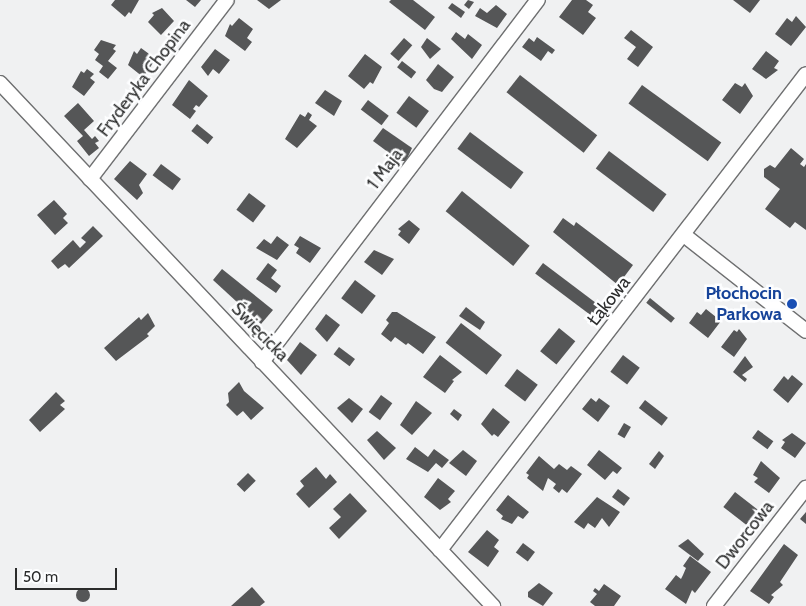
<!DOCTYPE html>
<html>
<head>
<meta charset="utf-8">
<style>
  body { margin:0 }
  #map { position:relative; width:806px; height:606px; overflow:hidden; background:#f0f1f2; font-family:Cabin,sans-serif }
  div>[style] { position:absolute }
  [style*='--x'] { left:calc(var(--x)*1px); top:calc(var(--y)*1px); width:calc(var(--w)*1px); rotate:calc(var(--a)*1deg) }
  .building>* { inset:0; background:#555657; transform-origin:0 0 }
  .round { border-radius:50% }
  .roads { filter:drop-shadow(1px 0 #6f7071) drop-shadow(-1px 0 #6f7071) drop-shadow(0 1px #6f7071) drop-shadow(0 -1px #6f7071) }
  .street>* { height:14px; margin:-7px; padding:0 7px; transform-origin:7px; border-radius:7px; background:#fff }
  .dots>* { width:14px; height:14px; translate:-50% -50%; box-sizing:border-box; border:2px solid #fdfeff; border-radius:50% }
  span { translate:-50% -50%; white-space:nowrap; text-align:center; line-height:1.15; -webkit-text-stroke:5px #fdfeff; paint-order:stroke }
  .street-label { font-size:18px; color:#2b2c2c }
  .transit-label { font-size:18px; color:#164399; font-weight:700 }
  .right { translate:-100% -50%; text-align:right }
  .scale { position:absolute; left:15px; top:568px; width:102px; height:22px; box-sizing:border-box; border:2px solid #2b2c2c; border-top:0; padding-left:6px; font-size:15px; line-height:18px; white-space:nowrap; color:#2b2c2c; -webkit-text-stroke:4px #fdfeff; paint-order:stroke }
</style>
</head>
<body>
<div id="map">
  <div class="building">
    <i style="clip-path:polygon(115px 0,139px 0,131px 14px,129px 12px,125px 17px,111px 5px)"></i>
    <i style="clip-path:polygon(186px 0,201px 0,195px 7px)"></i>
    <i style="clip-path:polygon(257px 0,281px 0,269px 9px)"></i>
    <i style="clip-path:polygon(391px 0,413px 0,435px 17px,425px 30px,389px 2px)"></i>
    <i style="clip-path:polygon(468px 0,474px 2px,469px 9px,464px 5px)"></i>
    <i style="clip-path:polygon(572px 0,586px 0,593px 5px,588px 12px,596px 18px,583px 35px,559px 17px)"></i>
    <i style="clip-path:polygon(733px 0,760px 0,750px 13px)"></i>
    <i style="clip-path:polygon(452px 3px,465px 12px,461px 18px,448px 8px)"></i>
    <i style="clip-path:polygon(496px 5px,507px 14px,497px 28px,475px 16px,480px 8px,487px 13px)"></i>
    <i style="clip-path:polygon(162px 8px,174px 21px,161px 35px,148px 22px,154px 15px,152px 13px)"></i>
    <i style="clip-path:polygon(796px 16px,806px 27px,791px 46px,775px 34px,787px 18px,792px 22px)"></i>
    <i style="clip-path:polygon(239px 18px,253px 29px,247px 38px,252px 42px,245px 51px,225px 36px,230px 24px,232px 26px)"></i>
    <i style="clip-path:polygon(631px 30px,653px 47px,638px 67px,627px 59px,636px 47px,624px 38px)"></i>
    <i style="clip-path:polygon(456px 32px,465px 39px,468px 34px,482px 45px,472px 59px,451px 39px)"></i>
    <i style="clip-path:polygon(537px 37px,555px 50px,552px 54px,548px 51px,541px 61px,522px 47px,529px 38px,534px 42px)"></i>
    <i style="left:404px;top:38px;width:11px;height:21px;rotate:41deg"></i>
    <i style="clip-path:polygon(427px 38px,441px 49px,430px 59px,421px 47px)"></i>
    <i style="clip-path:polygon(101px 40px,116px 45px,113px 49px,116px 51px,108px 61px,117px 68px,108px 79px,99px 72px,103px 66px,95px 60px,99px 54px,94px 50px)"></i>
    <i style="clip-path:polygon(141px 48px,156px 59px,143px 77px,128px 65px,134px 51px,137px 54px)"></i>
    <i style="clip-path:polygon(215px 49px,230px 60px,219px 74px,213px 69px,208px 76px,201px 67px)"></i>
    <i style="clip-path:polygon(766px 51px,779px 61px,774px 68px,778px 70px,766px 79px,752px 69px)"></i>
    <i style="clip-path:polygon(365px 54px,382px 67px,373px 84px,370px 82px,364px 89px,348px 76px)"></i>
    <i style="left:402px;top:61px;width:18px;height:8px;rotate:38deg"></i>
    <i style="clip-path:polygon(438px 64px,454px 77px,442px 92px,434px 89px,426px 80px)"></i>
    <i style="clip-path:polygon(87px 69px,94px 74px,90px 78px,95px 82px,84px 96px,72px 87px,81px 71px,84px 73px)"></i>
    <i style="left:520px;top:75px;width:98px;height:22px;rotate:38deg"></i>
    <i style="clip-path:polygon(189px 80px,208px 96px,199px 107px,196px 105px,193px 109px,196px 111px,190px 119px,172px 105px)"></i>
    <i style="clip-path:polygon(735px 83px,742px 87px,745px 83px,753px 96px,740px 114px,722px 100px)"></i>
    <i style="left:642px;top:85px;width:98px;height:23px;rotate:36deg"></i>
    <i style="clip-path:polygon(325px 90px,342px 101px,334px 116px,315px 103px)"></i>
    <i style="left:409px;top:96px;width:25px;height:21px;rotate:37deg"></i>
    <i style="left:368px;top:100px;width:26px;height:12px;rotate:37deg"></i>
    <i style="clip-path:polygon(78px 103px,94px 121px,84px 130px,92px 139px,95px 136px,99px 141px,95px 143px,99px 148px,89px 156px,77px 141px,83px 136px,64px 116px)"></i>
    <i style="clip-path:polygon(308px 112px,312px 115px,309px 120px,317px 126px,297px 148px,285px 139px,300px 114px,305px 117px)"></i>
    <i style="left:197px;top:124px;width:21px;height:9px;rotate:39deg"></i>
    <i style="clip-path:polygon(383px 128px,412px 148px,406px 161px,400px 161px,373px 141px)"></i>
    <i style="left:470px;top:132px;width:67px;height:21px;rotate:37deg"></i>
    <i style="clip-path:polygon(791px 148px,804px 159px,800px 164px,804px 167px,806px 164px,806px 230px,795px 222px,790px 228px,765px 209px,780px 189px,764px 177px,764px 169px,770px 165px,775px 168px)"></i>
    <i style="left:609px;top:151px;width:72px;height:22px;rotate:37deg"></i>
    <i style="clip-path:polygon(130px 161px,147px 174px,139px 185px,143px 193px,137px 200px,114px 179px)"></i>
    <i style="left:161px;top:164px;width:25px;height:14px;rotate:37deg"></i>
    <i style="left:462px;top:191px;width:87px;height:26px;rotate:39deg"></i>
    <i style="left:249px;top:193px;width:21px;height:21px;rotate:37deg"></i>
    <i style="clip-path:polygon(54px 200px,67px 214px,63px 218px,68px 223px,55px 235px,37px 215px)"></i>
    <i style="clip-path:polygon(563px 218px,574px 226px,576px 222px,633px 265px,618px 285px,553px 232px)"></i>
    <i style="clip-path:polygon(409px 220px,420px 229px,409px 244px,398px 235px,401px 231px,398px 229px)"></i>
    <i style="clip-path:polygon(93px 226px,103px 236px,69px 268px,65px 264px,58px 269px,51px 261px,73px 240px,80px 248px,86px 242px,81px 238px)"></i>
    <i style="clip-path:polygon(277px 236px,289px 245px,277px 260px,256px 248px,264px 239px,271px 244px)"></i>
    <i style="clip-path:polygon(300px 236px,321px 248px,310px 263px,296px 253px,299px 248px,294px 245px)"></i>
    <i style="clip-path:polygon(374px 250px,394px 259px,382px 275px,364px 262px)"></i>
    <i style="clip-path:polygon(268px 263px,277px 270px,271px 278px,281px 286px,276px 293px,256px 279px)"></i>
    <i style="left:543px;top:263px;width:73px;height:13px;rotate:37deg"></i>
    <i style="clip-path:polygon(222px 269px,273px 310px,261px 324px,213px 280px)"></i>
    <i style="left:355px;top:280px;width:26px;height:23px;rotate:37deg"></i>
    <i style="left:650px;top:298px;width:32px;height:6px;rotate:39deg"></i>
    <i style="clip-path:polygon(466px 307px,485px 322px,480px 330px,459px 316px)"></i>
    <i style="clip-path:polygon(706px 309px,721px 321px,708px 338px,689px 323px,697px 312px,701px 315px)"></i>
    <i style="clip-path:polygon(392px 312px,397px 312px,436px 337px,423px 354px,408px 343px,406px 345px,395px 337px,391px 342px,381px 334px,389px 323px,386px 320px)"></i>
    <i style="clip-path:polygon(148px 313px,155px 326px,147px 334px,149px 336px,116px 361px,104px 348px,139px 317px,141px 320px)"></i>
    <i style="clip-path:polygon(326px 314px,340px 325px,327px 342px,315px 329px)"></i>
    <i style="left:461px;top:323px;width:52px;height:25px;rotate:38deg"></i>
    <i style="left:559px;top:328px;width:21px;height:30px;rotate:39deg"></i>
    <i style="clip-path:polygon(739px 329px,747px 339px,734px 357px,721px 347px,734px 330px,737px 332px)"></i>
    <i style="clip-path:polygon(300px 342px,317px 355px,301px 375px,287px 360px)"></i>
    <i style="left:339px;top:347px;width:20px;height:9px;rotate:37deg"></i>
    <i style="clip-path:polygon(440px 355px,462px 372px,452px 380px,454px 381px,445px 393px,423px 377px)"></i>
    <i style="left:623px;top:355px;width:21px;height:21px;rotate:37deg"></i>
    <i style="clip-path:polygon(745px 356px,753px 367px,742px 375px,747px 379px,745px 382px,733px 372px)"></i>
    <i style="left:517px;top:369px;width:26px;height:21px;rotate:37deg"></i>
    <i style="clip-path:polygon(792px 375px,803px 384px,788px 403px,773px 390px,784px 376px,788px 380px)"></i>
    <i style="clip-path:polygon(239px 382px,244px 391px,264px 408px,251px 420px,243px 411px,237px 416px,226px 405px,229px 402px,228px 393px)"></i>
    <i style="clip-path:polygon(56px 392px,65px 401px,60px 405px,65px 409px,40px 432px,29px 420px)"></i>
    <i style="left:381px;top:395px;width:14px;height:21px;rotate:36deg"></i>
    <i style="clip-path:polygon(349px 398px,363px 409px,352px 423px,337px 408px)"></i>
    <i style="clip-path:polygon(591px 398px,596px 402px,599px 398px,610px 406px,598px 422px,582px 409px)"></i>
    <i style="left:645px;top:400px;width:29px;height:10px;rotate:38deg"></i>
    <i style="clip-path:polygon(416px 401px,432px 413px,412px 435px,400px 425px)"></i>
    <i style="clip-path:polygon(493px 408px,510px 422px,498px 437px,494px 434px,492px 436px,481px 424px)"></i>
    <i style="clip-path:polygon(454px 409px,462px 415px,458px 421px,450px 414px)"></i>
    <i style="left:624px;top:423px;width:8px;height:13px;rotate:30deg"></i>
    <i style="left:758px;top:430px;width:19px;height:10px;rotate:36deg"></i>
    <i style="clip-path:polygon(377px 431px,396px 448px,384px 460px,367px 440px)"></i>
    <i style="clip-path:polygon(792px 433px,806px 443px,795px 458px,781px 448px,785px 442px,782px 440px)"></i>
    <i style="clip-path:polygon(415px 447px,428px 457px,434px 449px,449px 460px,442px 468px,436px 463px,428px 472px,406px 459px)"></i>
    <i style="clip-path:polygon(463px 450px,477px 461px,466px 476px,449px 463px)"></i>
    <i style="clip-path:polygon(599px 450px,622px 468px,617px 474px,613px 471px,605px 480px,587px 465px)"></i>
    <i style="clip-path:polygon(659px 451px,664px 456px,655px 469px,649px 464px)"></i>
    <i style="clip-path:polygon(539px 456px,554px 469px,559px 464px,567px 470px,571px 466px,582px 474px,567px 493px,562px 489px,559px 493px,553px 488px,556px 484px,548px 478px,543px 491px,527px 478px,529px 475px,526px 473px)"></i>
    <i style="clip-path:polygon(761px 461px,780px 478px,769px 493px,754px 482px,758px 478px,753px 475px)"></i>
    <i style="clip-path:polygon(316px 467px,326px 479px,330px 474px,337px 482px,309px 508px,296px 494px,304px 486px,300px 481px)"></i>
    <i style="left:248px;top:473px;width:11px;height:16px;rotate:45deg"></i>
    <i style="clip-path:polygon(438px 478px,455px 491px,448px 499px,451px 502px,440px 510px,424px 497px)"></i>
    <i style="left:618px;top:489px;width:15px;height:10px;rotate:37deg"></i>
    <i style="left:735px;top:492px;width:29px;height:19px;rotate:38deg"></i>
    <i style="clip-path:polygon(350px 493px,367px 511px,339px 539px,329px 528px,341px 517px,333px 509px)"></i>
    <i style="clip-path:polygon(508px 495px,529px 512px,523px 519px,518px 516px,512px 524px,501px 519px,503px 516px,496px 510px)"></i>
    <i style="clip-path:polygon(597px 497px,620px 512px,609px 527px,602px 518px,595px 528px,588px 523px,584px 529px,574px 522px)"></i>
    <i style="clip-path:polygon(806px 512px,806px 524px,800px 519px)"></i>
    <i style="clip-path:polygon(487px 530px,499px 540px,494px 547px,499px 551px,488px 567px,468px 552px)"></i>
    <i style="clip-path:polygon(688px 539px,704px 554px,698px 561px,678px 546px)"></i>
    <i style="left:523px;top:543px;width:15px;height:12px;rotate:37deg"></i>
    <i style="clip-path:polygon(784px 544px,798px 555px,780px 582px,783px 585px,771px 595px,774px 597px,769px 604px,750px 591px)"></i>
    <i style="clip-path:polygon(690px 556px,711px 572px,695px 593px,692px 590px,686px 604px,665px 589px,676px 575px,681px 579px,683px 575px,686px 568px,683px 566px)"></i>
    <i style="clip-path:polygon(539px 583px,553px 593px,543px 606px,528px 597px,528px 592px)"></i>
    <i style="clip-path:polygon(604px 584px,621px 596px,614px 606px,595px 606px,590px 602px,597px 594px,593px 591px,595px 588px,599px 591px)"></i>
    <i style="clip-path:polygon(252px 587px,265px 602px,260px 606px,231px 606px)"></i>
    <i class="round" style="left:76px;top:588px;width:14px;height:14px"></i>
  </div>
  <div class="roads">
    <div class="street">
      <i style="--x:0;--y:83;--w:719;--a:46.69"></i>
      <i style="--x:90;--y:179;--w:225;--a:-52.6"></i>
      <i style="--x:684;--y:235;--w:155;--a:38.2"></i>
      <i style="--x:262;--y:362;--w:455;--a:-52.7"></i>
      <i style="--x:440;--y:550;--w:600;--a:-52.44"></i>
      <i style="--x:714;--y:606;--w:150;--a:-52.1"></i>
    </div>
  </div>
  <div class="dots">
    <i style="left:792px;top:304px;background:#1a4fb4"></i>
  </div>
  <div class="street-label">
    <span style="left:144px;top:78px;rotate:-53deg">Fryderyka Chopina</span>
    <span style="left:385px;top:169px;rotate:-53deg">1 Maja</span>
    <span style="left:609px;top:301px;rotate:-52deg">Łąkowa</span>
    <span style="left:260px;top:332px;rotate:46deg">Święcicka</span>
    <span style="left:745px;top:535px;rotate:-52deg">Dworcowa</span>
  </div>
  <div class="transit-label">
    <span class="right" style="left:782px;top:304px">Płochocin<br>Parkowa</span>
  </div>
  <div class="scale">50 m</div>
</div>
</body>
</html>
